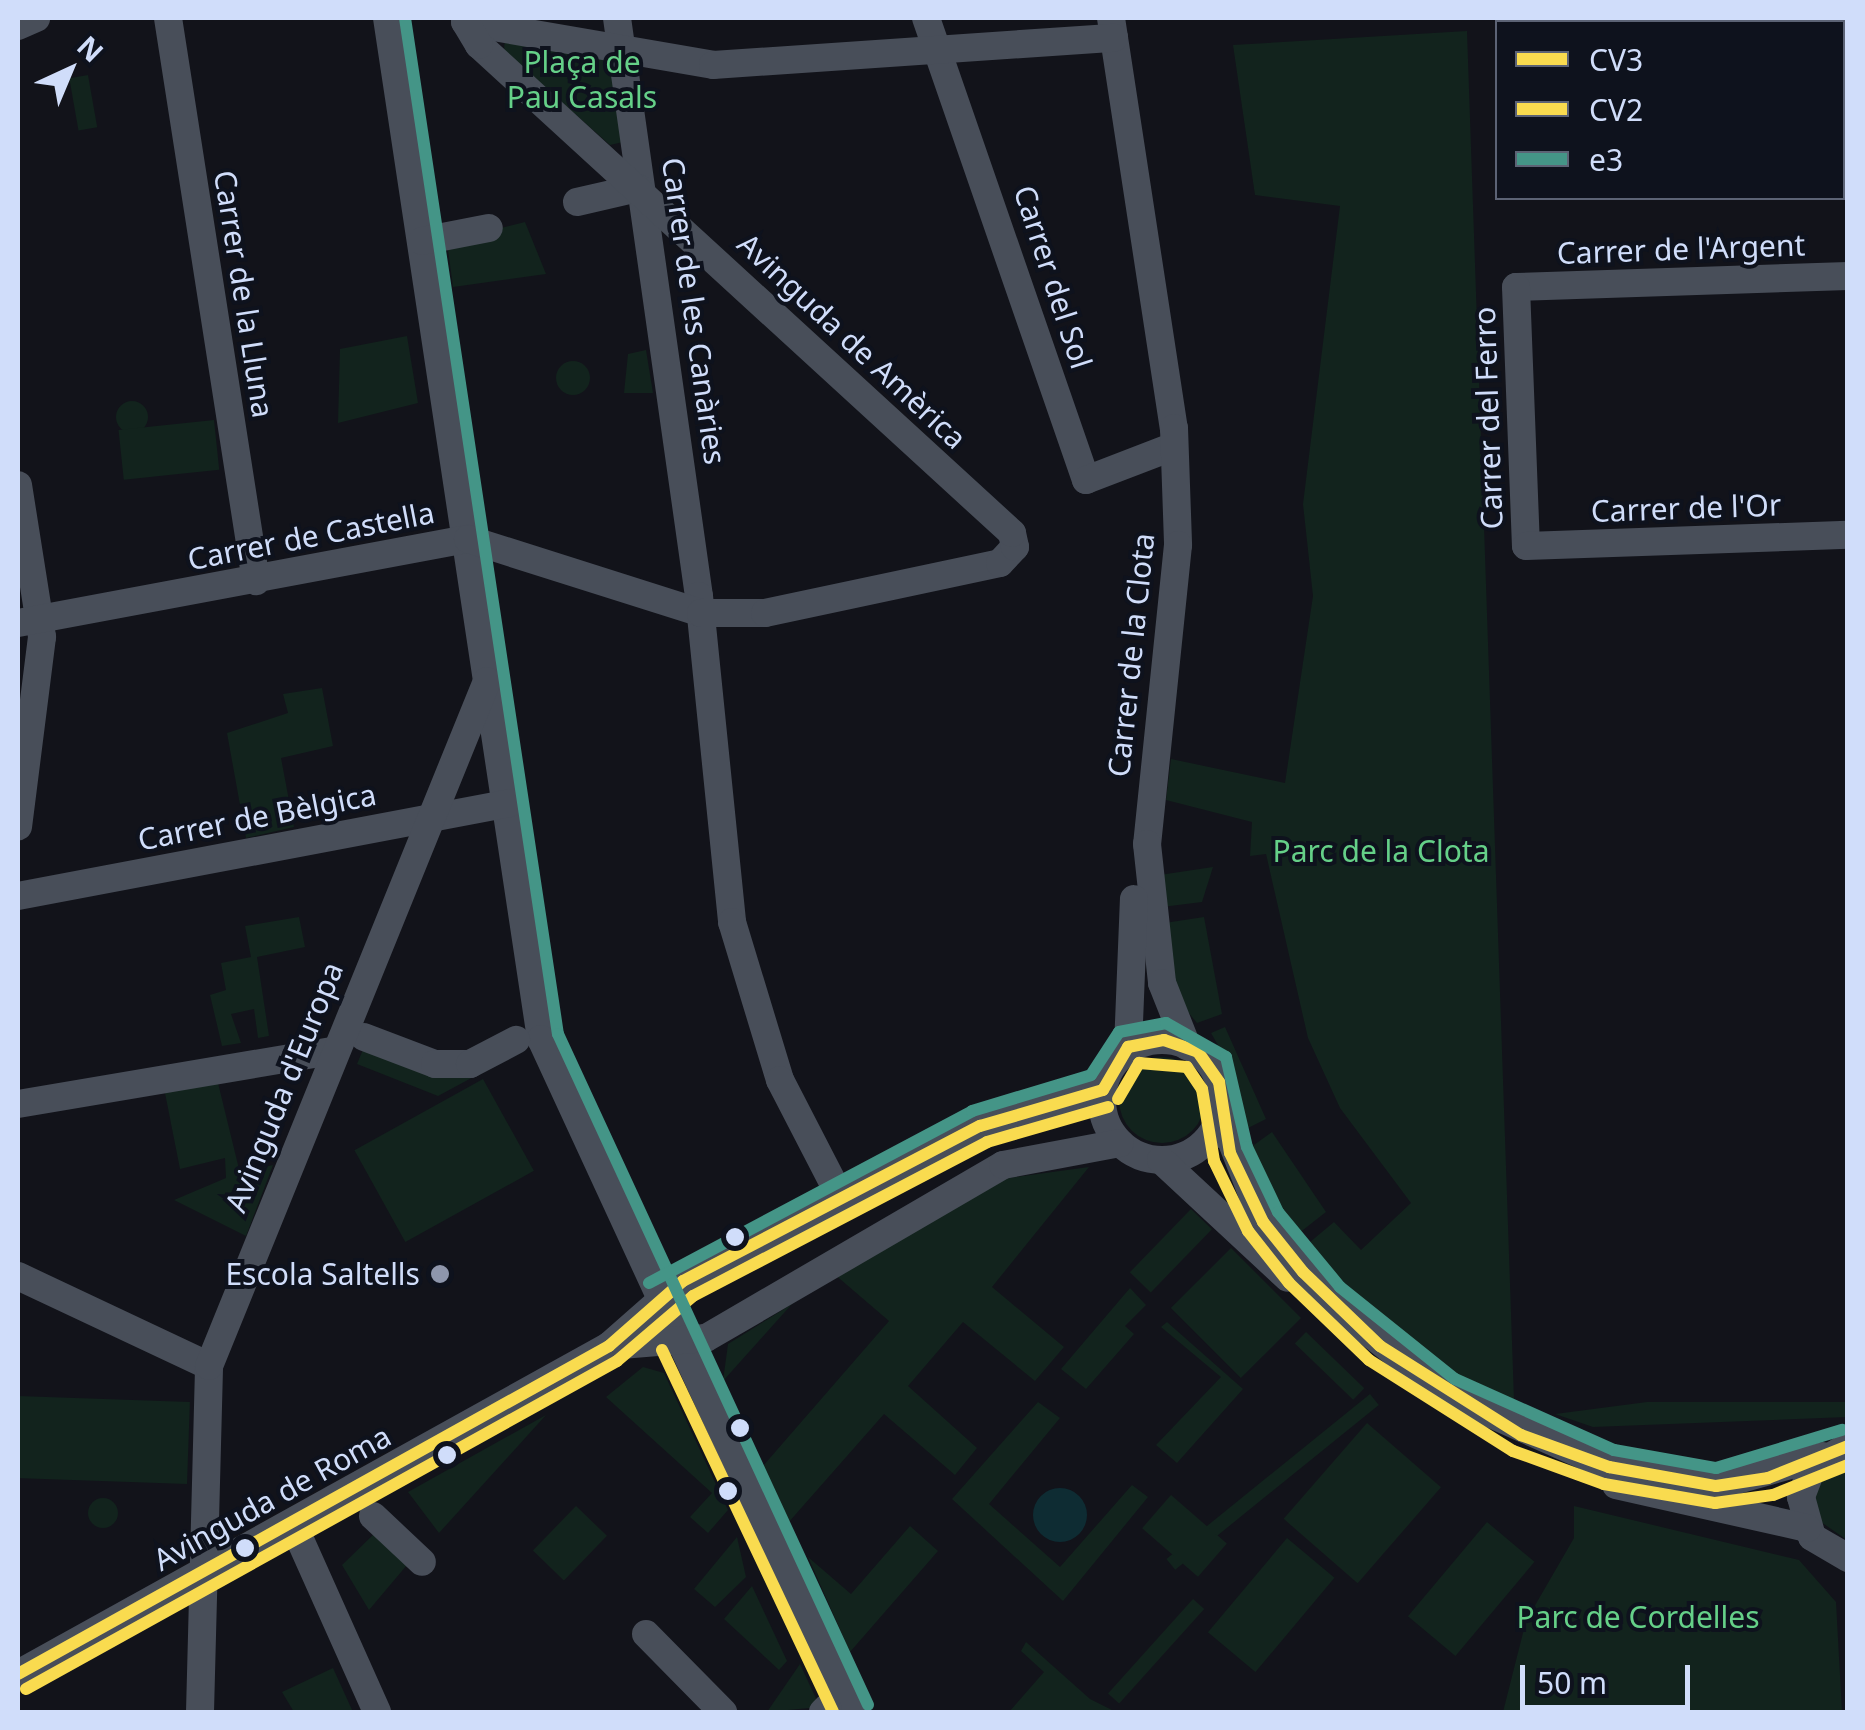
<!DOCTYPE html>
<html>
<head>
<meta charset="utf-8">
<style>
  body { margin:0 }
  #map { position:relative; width:1865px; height:1730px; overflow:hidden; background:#12131a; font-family:"Noto Sans",sans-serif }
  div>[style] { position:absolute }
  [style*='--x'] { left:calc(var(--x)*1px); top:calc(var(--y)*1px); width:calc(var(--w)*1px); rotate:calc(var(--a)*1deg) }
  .green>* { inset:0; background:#12231d; transform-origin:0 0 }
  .round { border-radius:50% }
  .water>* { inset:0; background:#0e2c33 }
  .minor>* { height:28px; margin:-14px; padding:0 14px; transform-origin:14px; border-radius:14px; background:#484e59 }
  .minor>.ring { margin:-14px; padding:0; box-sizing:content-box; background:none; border:28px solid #484e59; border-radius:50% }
  .bus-1>* { height:12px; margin:-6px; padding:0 6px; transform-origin:6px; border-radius:6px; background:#f9db4f }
  .bus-2>* { height:12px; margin:-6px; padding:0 6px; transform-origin:6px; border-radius:6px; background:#f9db4f }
  .bus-3>* { height:12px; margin:-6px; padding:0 6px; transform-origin:6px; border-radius:6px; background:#449587 }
  .dots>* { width:28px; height:28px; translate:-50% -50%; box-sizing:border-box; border:5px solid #0e121d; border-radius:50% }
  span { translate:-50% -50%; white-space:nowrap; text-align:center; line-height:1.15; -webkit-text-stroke:8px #0e121d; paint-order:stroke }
  .park-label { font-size:30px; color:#65d088 }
  .street-label { font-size:30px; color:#d0ddfa }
  .poi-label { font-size:30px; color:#d0ddfa }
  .right { translate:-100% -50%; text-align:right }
  .frame { position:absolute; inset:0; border:20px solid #d0ddfa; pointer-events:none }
  .legend { position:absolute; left:1495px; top:20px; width:350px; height:180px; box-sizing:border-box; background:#0e121d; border:2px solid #5c6375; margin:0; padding:12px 18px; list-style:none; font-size:30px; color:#d0ddfa }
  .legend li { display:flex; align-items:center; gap:20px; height:50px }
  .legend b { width:50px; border:2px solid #5c6375 }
  .north { position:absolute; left:20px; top:20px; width:100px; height:100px; -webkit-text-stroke:8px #0e121d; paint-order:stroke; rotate:44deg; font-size:28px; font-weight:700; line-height:40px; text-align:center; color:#d0ddfa }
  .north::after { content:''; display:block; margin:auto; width:35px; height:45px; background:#d0ddfa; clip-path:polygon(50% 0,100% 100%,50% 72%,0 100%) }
  .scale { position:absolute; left:1520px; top:1665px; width:170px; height:45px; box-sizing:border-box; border:5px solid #d0ddfa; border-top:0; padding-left:12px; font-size:30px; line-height:35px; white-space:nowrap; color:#d0ddfa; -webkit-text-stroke:8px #0e121d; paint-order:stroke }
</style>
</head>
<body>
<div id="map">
  <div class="green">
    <i style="clip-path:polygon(1467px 31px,1514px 1400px,1514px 1414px,1390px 1340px,1304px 1247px,1334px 1222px,1361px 1250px,1411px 1203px,1340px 1108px,1308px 1038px,1266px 854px,1250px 856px,1252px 822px,1166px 800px,1171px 759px,1285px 783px,1313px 596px,1303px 504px,1340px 206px,1255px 195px,1233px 45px)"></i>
    <i style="clip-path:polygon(505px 36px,610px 59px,623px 142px,610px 145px,504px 51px)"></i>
    <i style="left:88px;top:75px;width:53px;height:19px;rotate:80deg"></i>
    <i style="clip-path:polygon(525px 222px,546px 274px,453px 287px,447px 242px)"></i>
    <i style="clip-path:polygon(407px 336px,418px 403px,338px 423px,340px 349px)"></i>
    <i style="clip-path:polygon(646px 350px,653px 393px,624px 393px,628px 354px)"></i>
    <i class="round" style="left:556px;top:361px;width:34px;height:34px"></i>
    <i class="round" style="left:116px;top:401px;width:32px;height:32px"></i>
    <i style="left:214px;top:420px;width:50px;height:96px;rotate:84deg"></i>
    <i style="clip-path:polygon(322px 688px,333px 746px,281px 758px,294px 827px,246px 838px,227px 733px,288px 713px,283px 694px)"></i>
    <i style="clip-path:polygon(1213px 867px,1202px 902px,1154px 908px,1153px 876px)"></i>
    <i style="clip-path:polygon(299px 917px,305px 947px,257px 957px,269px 1036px,258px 1038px,254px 1009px,231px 1014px,241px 1043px,222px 1046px,210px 995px,226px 990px,221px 963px,251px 957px,245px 926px)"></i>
    <i style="clip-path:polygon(1204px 917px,1222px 1014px,1197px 1023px,1178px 1000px,1158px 924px)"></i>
    <i style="clip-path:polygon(1225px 1027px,1266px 1119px,1244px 1130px,1235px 1075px,1211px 1033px)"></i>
    <i style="clip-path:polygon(367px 1040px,477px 1075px,438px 1096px,357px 1064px)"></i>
    <i class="round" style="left:1119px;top:1057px;width:86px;height:86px"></i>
    <i style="left:483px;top:1079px;width:105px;height:147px;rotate:61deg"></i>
    <i style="clip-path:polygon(218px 1083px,240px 1173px,273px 1165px,246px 1236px,174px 1200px,226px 1178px,225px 1158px,180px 1169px,165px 1093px)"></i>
    <i style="clip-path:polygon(1272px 1132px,1326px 1212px,1294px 1237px,1247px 1150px)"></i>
    <i style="clip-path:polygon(1089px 1167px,992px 1287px,1064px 1347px,1035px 1381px,963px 1322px,908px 1386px,977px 1448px,955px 1475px,884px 1414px,788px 1523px,763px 1466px,889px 1321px,833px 1273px,995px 1180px)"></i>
    <i style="left:1191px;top:1209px;width:29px;height:88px;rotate:44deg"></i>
    <i style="left:1231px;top:1248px;width:99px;height:85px;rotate:45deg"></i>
    <i style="clip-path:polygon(1130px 1288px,1146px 1305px,1125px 1326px,1134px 1334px,1086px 1389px,1061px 1369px)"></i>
    <i style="clip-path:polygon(792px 1304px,723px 1381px,728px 1344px)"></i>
    <i style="clip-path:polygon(1167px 1322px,1243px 1389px,1177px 1463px,1156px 1445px,1221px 1377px,1161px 1327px)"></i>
    <i style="left:1306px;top:1332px;width:81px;height:16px;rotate:44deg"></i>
    <i style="clip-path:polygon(643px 1367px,664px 1373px,728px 1510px,708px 1533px,690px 1517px,712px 1493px,606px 1397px)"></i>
    <i style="left:1370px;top:1394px;width:14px;height:262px;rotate:51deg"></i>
    <i style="left:18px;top:1396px;width:172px;height:82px;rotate:2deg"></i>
    <i style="clip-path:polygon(1038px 1402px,1060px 1418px,989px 1504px,1060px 1567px,1132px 1485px,1148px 1497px,1063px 1601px,952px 1499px)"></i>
    <i style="clip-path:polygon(1647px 1402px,1847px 1402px,1847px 1417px,1593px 1427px,1555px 1414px)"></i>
    <i style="clip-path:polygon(546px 1415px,439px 1533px,408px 1492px)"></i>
    <i style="left:1367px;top:1423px;width:98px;height:127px;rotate:41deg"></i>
    <i style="clip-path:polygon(1847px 1458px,1847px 1540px,1821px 1522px,1815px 1502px,1818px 1482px)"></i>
    <i style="left:1171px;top:1495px;width:74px;height:44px;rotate:41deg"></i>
    <i class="round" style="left:88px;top:1498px;width:30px;height:30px"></i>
    <i style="left:576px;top:1506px;width:43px;height:62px;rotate:44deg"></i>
    <i style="clip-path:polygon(1574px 1506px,1799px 1560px,1836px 1602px,1842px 1712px,1503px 1712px,1526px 1621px,1574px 1538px)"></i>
    <i style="left:1487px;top:1522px;width:62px;height:123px;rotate:40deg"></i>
    <i style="clip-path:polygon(910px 1526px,938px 1551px,850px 1652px,808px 1557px,851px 1594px)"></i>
    <i style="clip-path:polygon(374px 1534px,407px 1565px,369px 1610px,342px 1565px)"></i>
    <i style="clip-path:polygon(737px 1537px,746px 1577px,715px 1607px,694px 1589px)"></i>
    <i style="left:1287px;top:1538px;width:62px;height:123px;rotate:40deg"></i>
    <i style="clip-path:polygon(752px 1586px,787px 1661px,779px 1670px,724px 1619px)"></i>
    <i style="left:1193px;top:1599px;width:15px;height:127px;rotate:42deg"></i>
    <i style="clip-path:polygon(1026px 1642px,1090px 1699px,1116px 1712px,1009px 1712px,1044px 1672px,1021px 1651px)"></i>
    <i style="clip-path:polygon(800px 1664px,820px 1707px,767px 1712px)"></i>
    <i style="clip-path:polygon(333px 1668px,353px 1712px,294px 1712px,282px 1692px)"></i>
  </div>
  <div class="water">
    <i class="round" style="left:1033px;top:1488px;width:54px;height:54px"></i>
  </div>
  <div class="minor">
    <i style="--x:168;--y:18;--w:570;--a:81.12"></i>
    <i style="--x:387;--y:18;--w:1033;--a:81.42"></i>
    <i style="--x:541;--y:1039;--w:741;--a:65.2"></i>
    <i style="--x:617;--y:18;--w:584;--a:81.93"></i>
    <i style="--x:699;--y:596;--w:328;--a:84.2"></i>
    <i style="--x:732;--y:922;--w:165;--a:73.1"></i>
    <i style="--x:780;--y:1080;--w:140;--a:62.7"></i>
    <i style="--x:926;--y:18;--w:489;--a:70.9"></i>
    <i style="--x:1086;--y:480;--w:84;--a:-21"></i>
    <i style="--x:1111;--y:18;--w:415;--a:81.3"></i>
    <i style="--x:1174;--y:428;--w:117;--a:88"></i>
    <i style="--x:1178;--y:545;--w:301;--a:95.9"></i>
    <i style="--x:1147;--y:844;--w:140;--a:83.8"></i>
    <i style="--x:1162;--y:983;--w:68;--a:68.4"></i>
    <i style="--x:465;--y:22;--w:252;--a:9.8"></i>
    <i style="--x:713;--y:65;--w:402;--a:-3.9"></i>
    <i style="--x:18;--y:26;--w:20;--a:-24"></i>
    <i style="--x:577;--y:202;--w:63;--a:-12.9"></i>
    <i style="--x:422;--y:241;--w:68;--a:-11"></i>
    <i style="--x:1848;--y:276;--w:332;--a:178.1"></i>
    <i style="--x:1516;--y:287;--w:259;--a:87.8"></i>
    <i style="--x:1526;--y:546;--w:322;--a:-2"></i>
    <i style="--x:18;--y:485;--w:154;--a:81"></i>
    <i style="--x:42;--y:637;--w:191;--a:97.2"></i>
    <i style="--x:18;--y:623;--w:458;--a:-10.6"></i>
    <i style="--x:468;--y:539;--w:244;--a:17.6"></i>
    <i style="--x:701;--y:613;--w:64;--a:0"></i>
    <i style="--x:765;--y:613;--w:240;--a:-12"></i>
    <i style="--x:1000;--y:563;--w:22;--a:-47"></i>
    <i style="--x:1015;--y:547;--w:14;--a:-102"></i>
    <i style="--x:1012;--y:533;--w:723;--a:-137.52"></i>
    <i style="--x:479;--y:45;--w:27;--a:-121"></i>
    <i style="--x:18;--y:896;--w:500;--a:-10.7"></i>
    <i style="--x:364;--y:1037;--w:76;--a:20.8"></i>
    <i style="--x:435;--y:1064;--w:35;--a:0"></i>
    <i style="--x:470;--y:1064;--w:52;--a:-27.6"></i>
    <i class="ring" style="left:1102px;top:1040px;width:92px;height:92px"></i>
    <i style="--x:1128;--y:1047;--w:148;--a:-87.7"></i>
    <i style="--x:18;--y:1104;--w:318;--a:-9.6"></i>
    <i style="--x:1220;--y:1112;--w:118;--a:68.6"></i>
    <i style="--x:1263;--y:1222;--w:102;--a:50.2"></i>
    <i style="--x:1328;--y:1300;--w:151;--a:38.5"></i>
    <i style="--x:1446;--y:1394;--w:179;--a:24.1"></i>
    <i style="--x:1609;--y:1467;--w:109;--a:10.1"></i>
    <i style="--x:1716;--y:1486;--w:111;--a:-15.7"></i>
    <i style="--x:1161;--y:1160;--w:173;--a:42.9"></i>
    <i style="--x:18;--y:1276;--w:211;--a:25.2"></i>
    <i style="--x:609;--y:1346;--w:97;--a:-4.7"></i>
    <i style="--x:706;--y:1338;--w:344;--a:-30.2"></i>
    <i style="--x:1003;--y:1165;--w:119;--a:-10.6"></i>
    <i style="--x:1848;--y:1446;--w:42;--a:148.6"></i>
    <i style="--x:1812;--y:1468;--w:31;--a:111"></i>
    <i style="--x:1801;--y:1497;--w:41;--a:74.6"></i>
    <i style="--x:1812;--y:1537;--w:42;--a:30.3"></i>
    <i style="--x:1616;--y:1485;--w:196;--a:12.7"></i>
    <i style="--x:373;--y:1516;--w:67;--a:43.2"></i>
    <i style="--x:293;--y:1524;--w:206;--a:65.9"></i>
    <i style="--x:646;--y:1634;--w:110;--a:45.4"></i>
    <i style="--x:18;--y:1674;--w:676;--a:-29.03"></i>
    <i style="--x:609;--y:1346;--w:98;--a:-41.3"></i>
    <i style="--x:683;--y:1281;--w:335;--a:-27.6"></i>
    <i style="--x:980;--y:1126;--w:128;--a:-16.3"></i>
    <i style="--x:200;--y:1712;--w:346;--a:-88.5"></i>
    <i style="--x:209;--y:1366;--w:739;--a:-67.91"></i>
    <i style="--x:823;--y:1712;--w:6;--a:-45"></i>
  </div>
  <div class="bus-1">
    <i style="--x:1103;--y:1090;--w:50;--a:-59.8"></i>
    <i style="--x:1128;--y:1047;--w:37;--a:-11"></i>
    <i style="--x:1164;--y:1040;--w:36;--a:19"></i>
    <i style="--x:1198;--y:1052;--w:37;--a:55"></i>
    <i style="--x:1219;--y:1082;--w:72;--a:81.2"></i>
    <i style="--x:1230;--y:1153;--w:76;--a:64.4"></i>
    <i style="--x:1263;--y:1222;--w:64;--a:51.3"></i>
    <i style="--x:1303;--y:1272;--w:107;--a:43.9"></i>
    <i style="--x:1380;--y:1346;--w:167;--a:32.3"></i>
    <i style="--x:1521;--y:1435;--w:94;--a:20"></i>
    <i style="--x:1609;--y:1467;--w:109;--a:10.1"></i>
    <i style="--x:1716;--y:1486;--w:53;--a:-8.7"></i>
    <i style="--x:1768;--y:1478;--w:86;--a:-21.8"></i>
    <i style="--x:18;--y:1674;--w:676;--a:-29.03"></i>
    <i style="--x:609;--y:1346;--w:98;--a:-41.3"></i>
    <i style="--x:683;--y:1281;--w:335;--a:-27.6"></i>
    <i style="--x:980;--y:1126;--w:128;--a:-16.3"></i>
  </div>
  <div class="bus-2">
    <i style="--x:1118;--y:1099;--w:42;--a:-59.7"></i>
    <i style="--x:1139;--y:1063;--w:48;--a:4.8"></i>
    <i style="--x:1187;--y:1067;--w:27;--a:56"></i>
    <i style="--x:1202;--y:1089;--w:73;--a:80.5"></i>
    <i style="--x:1214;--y:1161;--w:78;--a:64.1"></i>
    <i style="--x:1248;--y:1231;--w:66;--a:51.7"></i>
    <i style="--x:1289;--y:1283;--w:111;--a:43.9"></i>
    <i style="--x:1369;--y:1360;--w:170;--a:32.3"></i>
    <i style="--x:1513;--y:1451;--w:97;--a:19.9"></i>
    <i style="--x:1604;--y:1484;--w:113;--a:9.7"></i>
    <i style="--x:1715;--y:1503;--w:59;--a:-7.9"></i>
    <i style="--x:1773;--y:1495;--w:81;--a:-21.8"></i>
    <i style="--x:662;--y:1350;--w:400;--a:64.7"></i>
    <i style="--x:26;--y:1689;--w:676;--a:-29.03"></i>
    <i style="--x:617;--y:1361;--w:100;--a:-40.5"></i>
    <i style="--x:693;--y:1296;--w:332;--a:-27.6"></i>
    <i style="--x:987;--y:1142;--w:126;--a:-16.1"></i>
  </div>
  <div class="bus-3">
    <i style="--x:405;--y:18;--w:1027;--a:81.44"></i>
    <i style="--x:558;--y:1034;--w:739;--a:65.2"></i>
    <i style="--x:649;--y:1283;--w:366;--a:-28"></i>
    <i style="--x:972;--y:1111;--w:124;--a:-16.8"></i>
    <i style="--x:1091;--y:1075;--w:51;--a:-56.9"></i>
    <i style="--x:1119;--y:1032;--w:48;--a:-10.8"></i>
    <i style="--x:1166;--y:1023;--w:69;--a:29.5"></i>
    <i style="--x:1226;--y:1057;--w:92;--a:76.9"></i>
    <i style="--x:1247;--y:1147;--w:72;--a:64.5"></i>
    <i style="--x:1278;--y:1212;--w:97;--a:50.4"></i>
    <i style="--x:1340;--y:1287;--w:147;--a:38.7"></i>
    <i style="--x:1455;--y:1379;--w:174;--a:24.1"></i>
    <i style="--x:1614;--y:1450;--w:104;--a:10"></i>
    <i style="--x:1716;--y:1468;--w:132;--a:-16.8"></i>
  </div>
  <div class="dots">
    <i style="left:735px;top:1237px;background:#d0ddfa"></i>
    <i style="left:440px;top:1274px;background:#8e96ac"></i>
    <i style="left:740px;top:1428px;background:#d0ddfa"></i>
    <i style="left:447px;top:1455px;background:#d0ddfa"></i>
    <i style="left:728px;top:1491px;background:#d0ddfa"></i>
    <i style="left:245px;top:1548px;background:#d0ddfa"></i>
  </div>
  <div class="park-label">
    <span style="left:582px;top:79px">Plaça de<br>Pau Casals</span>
    <span style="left:1381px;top:851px">Parc de la Clota</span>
    <span style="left:1638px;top:1617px">Parc de Cordelles</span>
  </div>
  <div class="street-label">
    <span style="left:1681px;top:249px;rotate:-2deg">Carrer de l'Argent</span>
    <span style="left:1053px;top:277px;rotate:72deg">Carrer del Sol</span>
    <span style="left:244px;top:294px;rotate:81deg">Carrer de la Lluna</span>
    <span style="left:694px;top:311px;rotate:82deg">Carrer de les Canàries</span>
    <span style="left:852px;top:341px;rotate:43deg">Avinguda de Amèrica</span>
    <span style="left:1488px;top:418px;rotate:-92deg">Carrer del Ferro</span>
    <span style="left:1686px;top:508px;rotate:-2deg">Carrer de l'Or</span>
    <span style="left:311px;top:536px;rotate:-11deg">Carrer de Castella</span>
    <span style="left:1131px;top:655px;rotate:-84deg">Carrer de la Clota</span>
    <span style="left:257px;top:817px;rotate:-11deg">Carrer de Bèlgica</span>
    <span style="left:284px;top:1087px;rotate:-68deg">Avinguda d'Europa</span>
    <span style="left:272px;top:1498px;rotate:-29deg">Avinguda de Roma</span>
  </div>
  <div class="poi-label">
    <span class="right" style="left:420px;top:1274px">Escola Saltells</span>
  </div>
  <div class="frame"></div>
  <ul class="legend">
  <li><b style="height:12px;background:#f9db4f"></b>CV3</li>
  <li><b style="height:12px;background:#f9db4f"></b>CV2</li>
  <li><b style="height:12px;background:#449587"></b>e3</li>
  </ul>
  <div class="north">N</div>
  <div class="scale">50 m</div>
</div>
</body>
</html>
